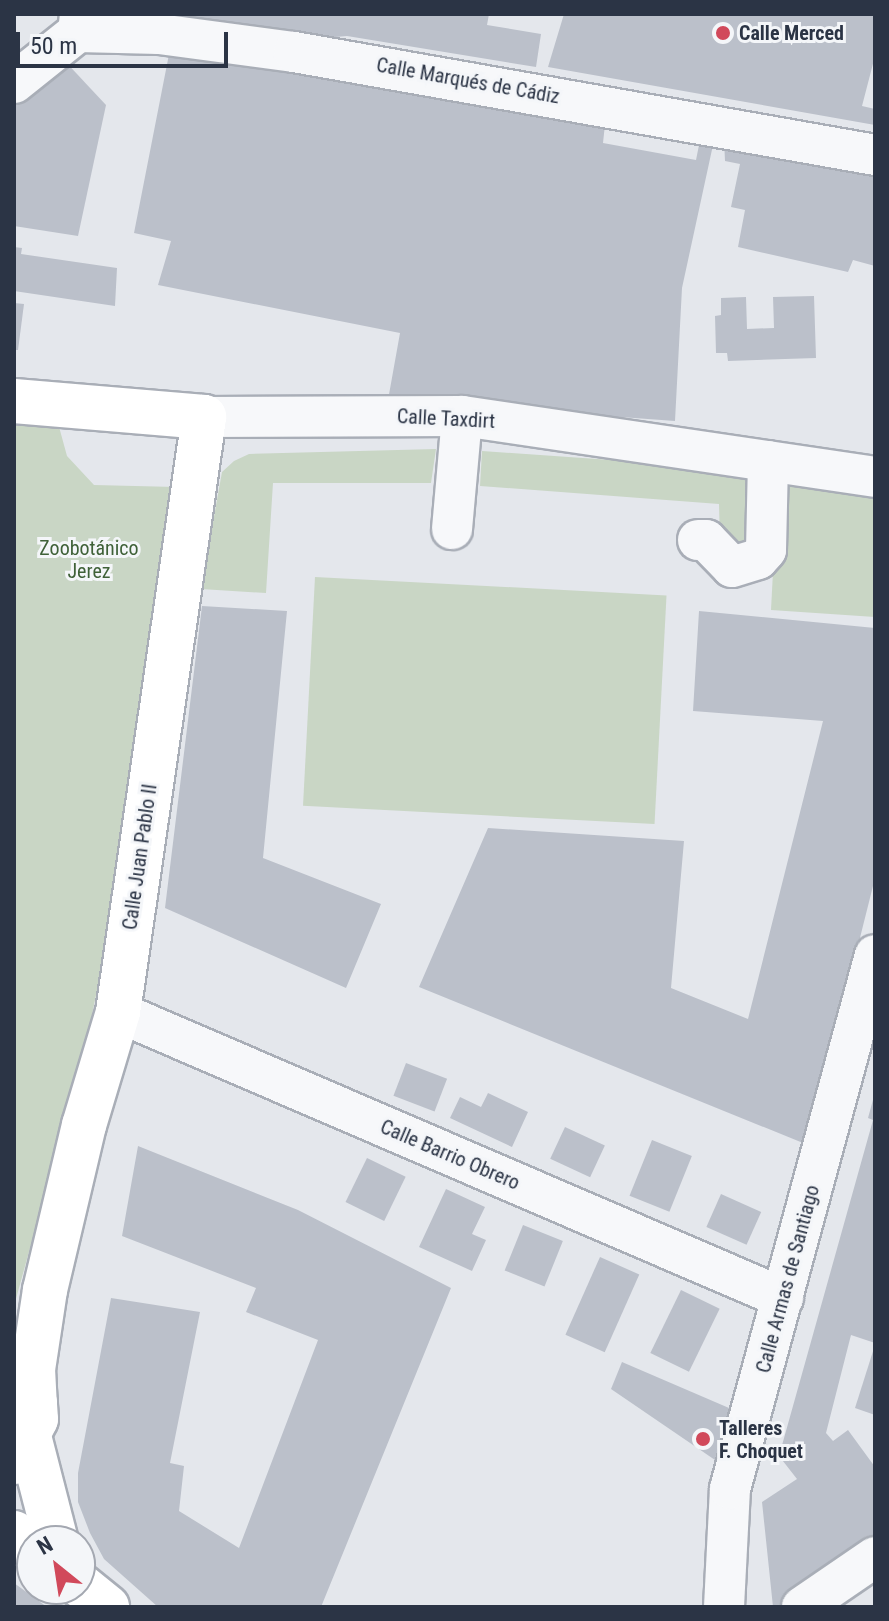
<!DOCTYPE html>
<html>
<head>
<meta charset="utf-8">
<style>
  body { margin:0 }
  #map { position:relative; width:889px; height:1621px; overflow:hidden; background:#e4e7ec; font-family:"Roboto Condensed",sans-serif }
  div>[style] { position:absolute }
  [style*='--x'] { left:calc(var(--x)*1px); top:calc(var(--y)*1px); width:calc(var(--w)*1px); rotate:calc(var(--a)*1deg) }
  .green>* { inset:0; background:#c9d6c5; transform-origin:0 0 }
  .building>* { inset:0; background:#bbc0ca; transform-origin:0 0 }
  .roads { filter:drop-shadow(2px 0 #a9aeb7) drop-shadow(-2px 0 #a9aeb7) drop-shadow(0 2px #a9aeb7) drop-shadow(0 -2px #a9aeb7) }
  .minor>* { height:40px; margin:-20px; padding:0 20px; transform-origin:20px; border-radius:20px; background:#f7f8fa }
  .major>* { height:44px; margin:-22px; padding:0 22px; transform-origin:22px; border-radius:22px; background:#fff }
  .dots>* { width:22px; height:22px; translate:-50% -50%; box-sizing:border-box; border:4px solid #f4f6f9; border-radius:50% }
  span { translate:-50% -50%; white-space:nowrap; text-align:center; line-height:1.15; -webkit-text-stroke:6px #f4f6f9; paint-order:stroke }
  .poi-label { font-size:20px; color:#2b3445; font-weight:700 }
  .left { translate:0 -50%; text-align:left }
  .street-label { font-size:20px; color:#2b3445 }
  .park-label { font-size:20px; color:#3f6138 }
  .frame { position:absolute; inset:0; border:16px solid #2b3445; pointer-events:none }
  .north { position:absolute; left:16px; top:1525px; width:80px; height:80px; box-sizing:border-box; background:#f4f6f9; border:2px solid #a4a8b1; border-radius:50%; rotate:330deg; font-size:22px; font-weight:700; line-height:32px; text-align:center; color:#2b3445 }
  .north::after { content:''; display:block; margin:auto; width:28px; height:36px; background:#d1495b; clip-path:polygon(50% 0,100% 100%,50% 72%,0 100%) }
  .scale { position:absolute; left:16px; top:32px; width:212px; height:36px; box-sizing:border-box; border:4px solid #2b3445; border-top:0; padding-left:10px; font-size:24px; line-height:28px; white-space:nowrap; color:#2b3445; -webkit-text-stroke:6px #f4f6f9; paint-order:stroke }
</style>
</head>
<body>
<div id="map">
  <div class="green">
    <i style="clip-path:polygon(14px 417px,58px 423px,67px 456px,94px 485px,176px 487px,113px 912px,85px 1049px,14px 1306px)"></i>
    <i style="clip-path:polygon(436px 449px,431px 483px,273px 483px,266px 593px,201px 589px,222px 472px,234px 461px,249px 454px)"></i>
    <i style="clip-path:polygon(482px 451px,754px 470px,748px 541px,740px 547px,720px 541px,719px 504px,480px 486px)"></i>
    <i style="clip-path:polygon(778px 477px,875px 494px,875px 617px,771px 610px)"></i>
    <i style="left:315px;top:577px;width:352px;height:229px;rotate:3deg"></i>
  </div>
  <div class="building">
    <i style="clip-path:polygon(92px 14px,489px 14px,487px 25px,541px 34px,536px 67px,347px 36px,312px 39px)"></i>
    <i style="clip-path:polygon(564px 14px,875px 14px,875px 56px,862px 106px,875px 109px,875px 125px,548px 67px)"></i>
    <i style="clip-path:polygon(171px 44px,606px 115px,603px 143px,696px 160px,701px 135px,713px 145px,682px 288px,675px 421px,388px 400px,400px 333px,158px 285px,171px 241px,134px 233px)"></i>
    <i style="clip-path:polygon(62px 58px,106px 105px,78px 236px,14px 226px,14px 100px)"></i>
    <i style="clip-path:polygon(724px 139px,875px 163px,875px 266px,853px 260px,848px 272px,738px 247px,745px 210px,731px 207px,740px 164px,725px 161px)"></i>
    <i style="clip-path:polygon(14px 247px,22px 248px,21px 254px,117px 268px,115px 306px,14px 291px)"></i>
    <i style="clip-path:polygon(814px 296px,816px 358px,728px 361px,727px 353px,716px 353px,715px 316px,721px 315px,721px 298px,746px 297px,747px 329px,774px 328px,773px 297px)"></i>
    <i style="clip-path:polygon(14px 303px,24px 304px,18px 350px,14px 350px)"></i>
    <i style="clip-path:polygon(202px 606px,287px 611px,263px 858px,381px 904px,346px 988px,165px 908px)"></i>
    <i style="clip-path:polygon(699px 611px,875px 628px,875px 878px,808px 1145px,419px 987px,488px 828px,684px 841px,671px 988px,748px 1019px,823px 721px,693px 711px)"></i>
    <i style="left:406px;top:1063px;width:44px;height:35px;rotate:21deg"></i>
    <i style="clip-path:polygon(488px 1093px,528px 1112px,512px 1147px,450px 1118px,460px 1097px,481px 1107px)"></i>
    <i style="clip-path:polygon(874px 1096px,875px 1343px,851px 1335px,826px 1433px,833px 1441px,848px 1430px,875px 1467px,875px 1548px,789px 1607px,773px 1607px,762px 1502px,797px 1479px,779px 1456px,873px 1120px,868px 1118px)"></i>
    <i style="left:565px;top:1127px;width:44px;height:35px;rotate:25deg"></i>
    <i style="left:652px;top:1140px;width:43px;height:60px;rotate:22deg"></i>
    <i style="clip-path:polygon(138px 1146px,298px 1210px,451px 1288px,321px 1607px,158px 1607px,104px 1559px,90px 1533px,78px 1502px,78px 1473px,111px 1298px,200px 1312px,170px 1463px,184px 1466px,179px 1511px,239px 1548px,318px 1340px,246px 1312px,256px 1288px,122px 1236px)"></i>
    <i style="left:367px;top:1158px;width:43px;height:49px;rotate:26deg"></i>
    <i style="clip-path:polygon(446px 1189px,485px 1207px,472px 1234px,486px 1240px,472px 1271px,419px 1247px)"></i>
    <i style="left:721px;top:1194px;width:44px;height:36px;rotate:24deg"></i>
    <i style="left:523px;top:1225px;width:43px;height:49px;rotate:22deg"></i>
    <i style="left:600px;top:1257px;width:43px;height:85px;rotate:24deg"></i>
    <i style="left:681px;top:1290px;width:43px;height:70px;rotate:26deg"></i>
    <i style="clip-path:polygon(874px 1348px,875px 1349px,875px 1415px,855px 1408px)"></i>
    <i style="clip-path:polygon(622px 1362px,729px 1408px,715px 1460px,611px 1389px)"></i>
    <i style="clip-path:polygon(14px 1583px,47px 1607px,14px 1607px)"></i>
  </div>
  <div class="roads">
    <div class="minor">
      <i style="--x:80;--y:14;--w:18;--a:96"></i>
      <i style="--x:78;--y:32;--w:81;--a:1.4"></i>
      <i style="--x:159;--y:34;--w:136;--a:7.6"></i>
      <i style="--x:294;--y:52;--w:590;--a:10.05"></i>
      <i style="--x:14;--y:83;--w:82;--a:-38.6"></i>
      <i style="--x:204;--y:417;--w:258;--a:-0.2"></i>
      <i style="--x:462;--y:416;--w:417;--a:8.4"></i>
      <i style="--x:452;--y:529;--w:113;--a:-84.9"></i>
      <i style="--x:698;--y:540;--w:8;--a:0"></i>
      <i style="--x:706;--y:540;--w:37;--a:46"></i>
      <i style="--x:732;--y:567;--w:27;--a:-17"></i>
      <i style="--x:758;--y:559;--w:12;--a:-48"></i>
      <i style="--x:766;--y:550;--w:89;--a:-88.7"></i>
      <i style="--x:118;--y:1012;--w:724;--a:23.27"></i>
      <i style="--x:724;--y:1607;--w:118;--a:-87.1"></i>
      <i style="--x:730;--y:1489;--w:553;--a:-74.81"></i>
      <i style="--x:802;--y:1607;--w:88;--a:-34.4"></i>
    </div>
    <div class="major">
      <i style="--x:14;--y:401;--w:191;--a:4.8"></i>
      <i style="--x:204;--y:417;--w:601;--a:98.22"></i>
      <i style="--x:118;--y:1012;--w:118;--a:106.7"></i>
      <i style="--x:84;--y:1125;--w:170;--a:103.3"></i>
      <i style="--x:45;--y:1290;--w:80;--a:98.6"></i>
      <i style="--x:33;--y:1369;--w:34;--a:87"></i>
      <i style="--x:30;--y:1440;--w:104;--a:75.6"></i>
      <i style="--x:14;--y:1462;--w:48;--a:-62.9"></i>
      <i style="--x:36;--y:1419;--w:16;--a:-94"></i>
      <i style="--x:35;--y:1403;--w:30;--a:-117"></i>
      <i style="--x:14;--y:1533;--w:24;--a:42"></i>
      <i style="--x:80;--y:1585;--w:35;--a:39"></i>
    </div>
  </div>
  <div class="dots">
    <i style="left:723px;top:33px;background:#d1495b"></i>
    <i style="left:703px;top:1439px;background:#d1495b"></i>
  </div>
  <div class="poi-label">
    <span class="left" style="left:739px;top:33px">Calle Merced</span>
    <span class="left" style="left:719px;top:1440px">Talleres<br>F. Choquet</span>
  </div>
  <div class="street-label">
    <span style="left:468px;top:81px;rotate:10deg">Calle Marqués de Cádiz</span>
    <span style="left:446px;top:419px;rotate:3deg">Calle Taxdirt</span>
    <span style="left:140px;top:857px;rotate:-82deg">Calle Juan Pablo II</span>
    <span style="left:450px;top:1155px;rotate:23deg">Calle Barrio Obrero</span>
    <span style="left:788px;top:1279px;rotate:-75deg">Calle Armas de Santiago</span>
  </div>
  <div class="park-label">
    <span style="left:89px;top:560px">Zoobotánico<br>Jerez</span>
  </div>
  <div class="frame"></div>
  <div class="north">N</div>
  <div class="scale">50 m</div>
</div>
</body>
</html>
